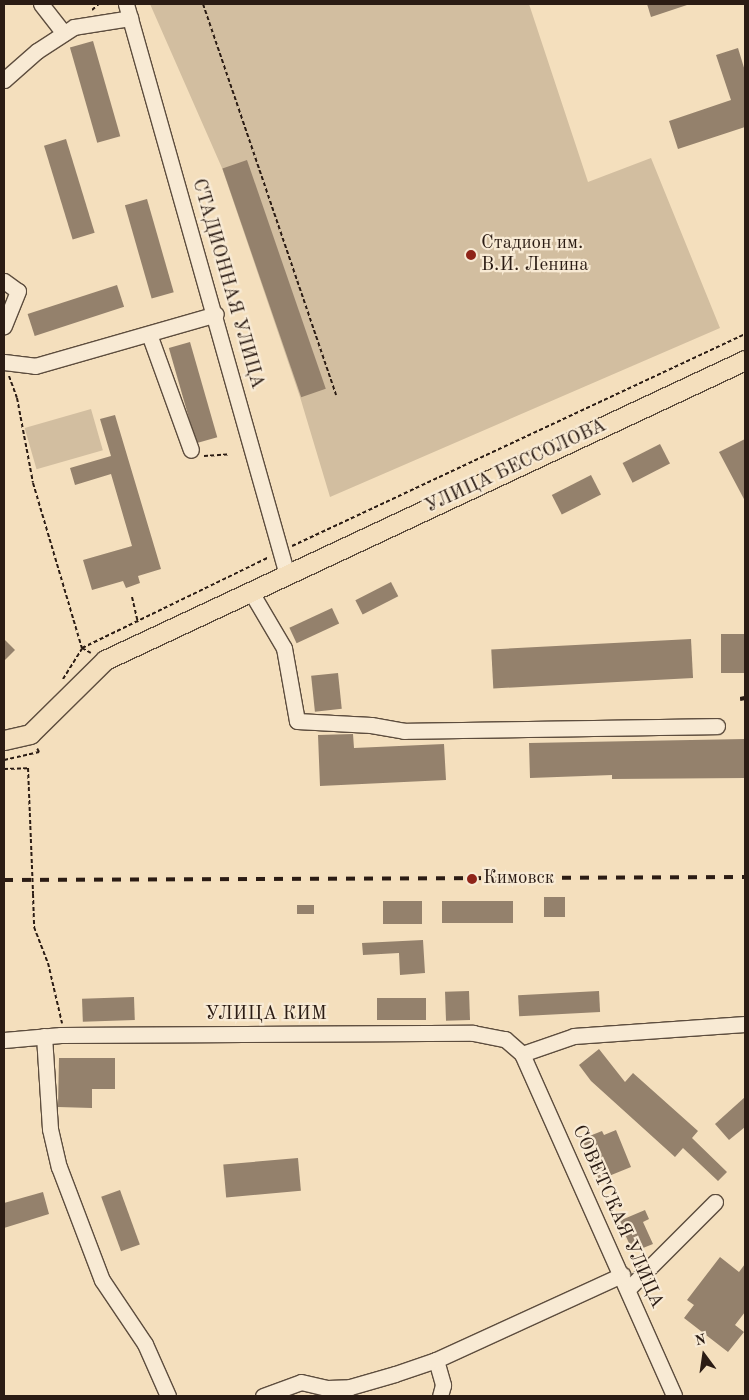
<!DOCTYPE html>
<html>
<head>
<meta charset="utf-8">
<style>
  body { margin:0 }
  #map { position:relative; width:749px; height:1400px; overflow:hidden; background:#f4dfbd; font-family:"Old Standard TT",serif }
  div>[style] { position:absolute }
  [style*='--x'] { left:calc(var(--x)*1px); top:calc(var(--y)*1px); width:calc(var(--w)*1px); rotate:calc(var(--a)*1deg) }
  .green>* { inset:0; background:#d2bea0; transform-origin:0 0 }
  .building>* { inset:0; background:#94816c; transform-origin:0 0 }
  .path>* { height:2px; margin-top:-1px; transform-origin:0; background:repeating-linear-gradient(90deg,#2b1c14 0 4px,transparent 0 6.5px) }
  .roads { filter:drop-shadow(1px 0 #5d4d3e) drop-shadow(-1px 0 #5d4d3e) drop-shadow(0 1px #5d4d3e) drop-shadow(0 -1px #5d4d3e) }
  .minor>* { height:15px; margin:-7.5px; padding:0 7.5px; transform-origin:7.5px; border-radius:7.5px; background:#f8ead4 }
  .major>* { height:19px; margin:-9.5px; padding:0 9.5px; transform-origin:9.5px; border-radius:9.5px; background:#f4dfbd }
  .rail>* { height:4px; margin-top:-2px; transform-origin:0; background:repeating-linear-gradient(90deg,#2b1c14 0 9px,transparent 0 18px) }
  .path-bridge>* { height:2px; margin-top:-1px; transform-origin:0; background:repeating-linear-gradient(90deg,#2b1c14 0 4px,transparent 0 6.5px) }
  .dots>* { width:14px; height:14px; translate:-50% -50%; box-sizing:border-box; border:2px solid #f8ead4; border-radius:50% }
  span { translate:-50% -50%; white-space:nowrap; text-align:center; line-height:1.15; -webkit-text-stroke:4.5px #f8ead4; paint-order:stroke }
  .poi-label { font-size:19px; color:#2b1c14 }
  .left { translate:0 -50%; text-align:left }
  .street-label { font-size:19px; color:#2b1c14 }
  .frame { position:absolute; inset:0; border:5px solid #2b1c14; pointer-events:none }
  .north { position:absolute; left:679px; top:1330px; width:50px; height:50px; -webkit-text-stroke:4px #f8ead4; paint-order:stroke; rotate:346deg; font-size:14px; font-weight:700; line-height:20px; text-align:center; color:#2b1c14 }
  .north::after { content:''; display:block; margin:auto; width:18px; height:22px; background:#2b1c14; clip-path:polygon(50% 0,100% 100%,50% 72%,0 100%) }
</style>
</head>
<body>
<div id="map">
  <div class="green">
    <i style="clip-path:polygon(150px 4px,529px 4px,588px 182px,651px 158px,720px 328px,330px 497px,300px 397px,222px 168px)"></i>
    <i style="left:91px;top:409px;width:43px;height:69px;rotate:74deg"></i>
  </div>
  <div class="building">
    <i style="clip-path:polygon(647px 4px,687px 4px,687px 5px,651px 17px)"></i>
    <i style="left:93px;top:41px;width:99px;height:24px;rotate:74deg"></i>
    <i style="clip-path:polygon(738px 48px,745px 71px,745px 127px,678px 149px,669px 121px,731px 100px,716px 55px)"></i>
    <i style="left:66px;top:139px;width:98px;height:23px;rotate:73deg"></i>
    <i style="left:247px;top:160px;width:242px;height:26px;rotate:71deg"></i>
    <i style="left:147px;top:199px;width:97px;height:23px;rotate:74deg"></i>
    <i style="left:117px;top:285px;width:23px;height:94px;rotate:72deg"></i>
    <i style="left:190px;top:342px;width:99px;height:22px;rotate:74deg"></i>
    <i style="clip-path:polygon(115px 415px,161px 569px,138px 576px,140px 583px,126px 588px,123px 581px,92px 590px,83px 560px,132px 546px,111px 474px,75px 485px,70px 468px,111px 456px,100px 419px)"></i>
    <i style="clip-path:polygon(745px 439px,745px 501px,719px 452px)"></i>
    <i style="left:660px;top:444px;width:22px;height:42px;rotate:63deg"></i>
    <i style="left:591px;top:475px;width:22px;height:44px;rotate:63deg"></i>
    <i style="left:391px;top:582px;width:16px;height:40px;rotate:63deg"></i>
    <i style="left:332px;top:608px;width:17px;height:47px;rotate:65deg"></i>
    <i style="left:745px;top:634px;width:39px;height:24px;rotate:90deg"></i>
    <i style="clip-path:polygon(4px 639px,15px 650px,4px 661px)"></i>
    <i style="left:691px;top:639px;width:39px;height:200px;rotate:87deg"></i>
    <i style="left:338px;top:673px;width:36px;height:27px;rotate:84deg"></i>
    <i style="clip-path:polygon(353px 734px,354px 748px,444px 744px,446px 780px,320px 786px,318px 735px)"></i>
    <i style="clip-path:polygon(745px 739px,745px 778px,612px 779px,612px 775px,530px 778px,529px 743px)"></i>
    <i style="left:544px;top:897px;width:21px;height:20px"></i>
    <i style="left:383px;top:901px;width:39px;height:23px"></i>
    <i style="left:442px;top:901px;width:71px;height:22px"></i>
    <i style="left:297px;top:905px;width:17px;height:9px"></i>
    <i style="clip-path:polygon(423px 940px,425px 973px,400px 975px,399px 953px,363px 955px,362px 943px)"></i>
    <i style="left:469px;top:991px;width:29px;height:24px;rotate:88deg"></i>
    <i style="left:599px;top:991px;width:21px;height:81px;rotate:87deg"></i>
    <i style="left:134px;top:997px;width:23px;height:52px;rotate:88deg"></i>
    <i style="left:426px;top:998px;width:22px;height:49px;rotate:90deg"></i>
    <i style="clip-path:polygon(599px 1049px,625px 1082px,633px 1073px,698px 1131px,692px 1138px,727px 1172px,718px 1181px,683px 1148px,675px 1157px,591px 1081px,579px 1065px)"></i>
    <i style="clip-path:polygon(59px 1058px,115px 1058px,115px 1089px,92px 1089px,92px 1108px,58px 1107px)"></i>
    <i style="clip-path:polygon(745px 1097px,745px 1127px,729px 1140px,715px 1124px)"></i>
    <i style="clip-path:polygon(616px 1130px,631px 1167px,599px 1180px,582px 1139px,602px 1131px,604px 1135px)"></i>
    <i style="left:298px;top:1158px;width:33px;height:75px;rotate:85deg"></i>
    <i style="left:120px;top:1190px;width:58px;height:20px;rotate:70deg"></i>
    <i style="clip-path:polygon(43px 1192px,49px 1214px,4px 1228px,4px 1203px)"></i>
    <i style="clip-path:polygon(645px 1210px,649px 1219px,643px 1222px,653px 1244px,633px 1252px,619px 1221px)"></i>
    <i style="clip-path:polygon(720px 1257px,739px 1272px,745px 1264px,745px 1312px,735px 1325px,744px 1332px,728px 1352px,684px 1318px,694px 1305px,687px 1300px)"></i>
  </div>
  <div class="path">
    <i style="--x:203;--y:4;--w:413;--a:71.2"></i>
    <i style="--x:92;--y:10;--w:9;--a:-41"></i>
    <i style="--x:9;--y:376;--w:23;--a:70"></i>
    <i style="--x:17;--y:398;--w:86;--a:79.3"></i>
    <i style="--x:33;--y:483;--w:172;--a:73.5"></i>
    <i style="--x:82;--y:648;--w:10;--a:29"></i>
    <i style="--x:204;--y:456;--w:26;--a:-4"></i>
    <i style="--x:292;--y:546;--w:500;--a:-25.08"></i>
    <i style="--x:132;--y:597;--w:26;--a:77"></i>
    <i style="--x:63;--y:679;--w:36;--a:-58"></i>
    <i style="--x:82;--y:648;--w:206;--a:-25.9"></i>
    <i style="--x:4;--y:760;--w:36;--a:-13"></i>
    <i style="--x:39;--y:752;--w:4;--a:-117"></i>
    <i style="--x:4;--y:769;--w:24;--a:-2"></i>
    <i style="--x:33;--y:894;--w:33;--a:88"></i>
    <i style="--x:34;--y:927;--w:39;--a:69"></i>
    <i style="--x:48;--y:963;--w:62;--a:76.9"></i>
  </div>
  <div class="roads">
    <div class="minor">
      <i style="--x:41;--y:4;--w:37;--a:52"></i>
      <i style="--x:126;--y:4;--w:593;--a:74.25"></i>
      <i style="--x:4;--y:80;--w:44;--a:-41.3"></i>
      <i style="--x:37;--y:51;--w:44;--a:-33"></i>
      <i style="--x:74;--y:27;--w:57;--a:-9.1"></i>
      <i style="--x:4;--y:281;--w:17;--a:36"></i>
      <i style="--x:18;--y:291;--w:38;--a:112"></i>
      <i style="--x:149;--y:334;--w:123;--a:70.1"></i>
      <i style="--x:4;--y:362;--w:31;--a:7"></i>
      <i style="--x:35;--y:366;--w:188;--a:-16"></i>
      <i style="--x:251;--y:592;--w:65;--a:59.5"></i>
      <i style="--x:284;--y:648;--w:74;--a:79.9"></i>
      <i style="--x:297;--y:721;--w:74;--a:3.1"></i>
      <i style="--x:371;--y:725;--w:34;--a:10"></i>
      <i style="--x:404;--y:731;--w:313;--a:-0.9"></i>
      <i style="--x:44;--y:1036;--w:93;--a:86.3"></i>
      <i style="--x:50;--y:1129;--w:39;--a:77"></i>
      <i style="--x:59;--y:1167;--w:121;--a:69.2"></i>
      <i style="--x:102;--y:1280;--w:77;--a:56.1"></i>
      <i style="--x:145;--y:1344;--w:57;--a:66.1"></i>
      <i style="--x:4;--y:1040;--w:57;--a:-5"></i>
      <i style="--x:61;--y:1035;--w:412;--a:-0.3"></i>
      <i style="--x:473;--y:1033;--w:33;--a:11"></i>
      <i style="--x:505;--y:1039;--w:23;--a:41"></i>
      <i style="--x:522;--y:1054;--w:374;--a:66"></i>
      <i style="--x:522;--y:1054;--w:55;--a:-19.1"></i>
      <i style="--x:574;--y:1036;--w:171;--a:-4"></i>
      <i style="--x:628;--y:1289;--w:123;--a:-45"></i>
      <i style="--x:436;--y:1360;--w:26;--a:74"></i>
      <i style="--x:443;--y:1385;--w:11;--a:105"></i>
      <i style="--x:263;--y:1396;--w:40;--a:-20.2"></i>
      <i style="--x:301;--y:1382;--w:27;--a:13"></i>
      <i style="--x:327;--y:1388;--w:23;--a:-2"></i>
      <i style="--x:350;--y:1387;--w:47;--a:-16.1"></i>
      <i style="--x:395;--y:1374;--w:43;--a:-18.9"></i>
      <i style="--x:436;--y:1360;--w:205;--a:-24.6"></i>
    </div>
    <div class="major">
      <i style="--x:4;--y:740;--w:27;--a:-13"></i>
      <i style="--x:30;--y:734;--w:105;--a:-44.6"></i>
      <i style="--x:105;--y:660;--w:707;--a:-25.11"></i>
    </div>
  </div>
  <div class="rail">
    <i style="--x:740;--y:699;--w:5;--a:-11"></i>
    <i style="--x:4;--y:880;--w:741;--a:-0.23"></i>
  </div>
  <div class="path-bridge">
    <i style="--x:28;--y:768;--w:126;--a:87.7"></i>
  </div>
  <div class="dots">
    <i style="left:471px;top:255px;background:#8f2418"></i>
    <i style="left:472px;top:879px;background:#8f2418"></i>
  </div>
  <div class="poi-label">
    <span class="left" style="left:481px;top:255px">Стадион им.<br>В.И. Ленина</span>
    <span class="left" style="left:483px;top:879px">Кимовск</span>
  </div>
  <div class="street-label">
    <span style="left:227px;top:284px;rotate:74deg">СТАДИОННАЯ УЛИЦА</span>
    <span style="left:516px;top:467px;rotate:-25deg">УЛИЦА БЕССОЛОВА</span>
    <span style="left:266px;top:1015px">УЛИЦА КИМ</span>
    <span style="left:617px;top:1217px;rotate:66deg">СОВЕТСКАЯ УЛИЦА</span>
  </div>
  <div class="frame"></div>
  <div class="north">N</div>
</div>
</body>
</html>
